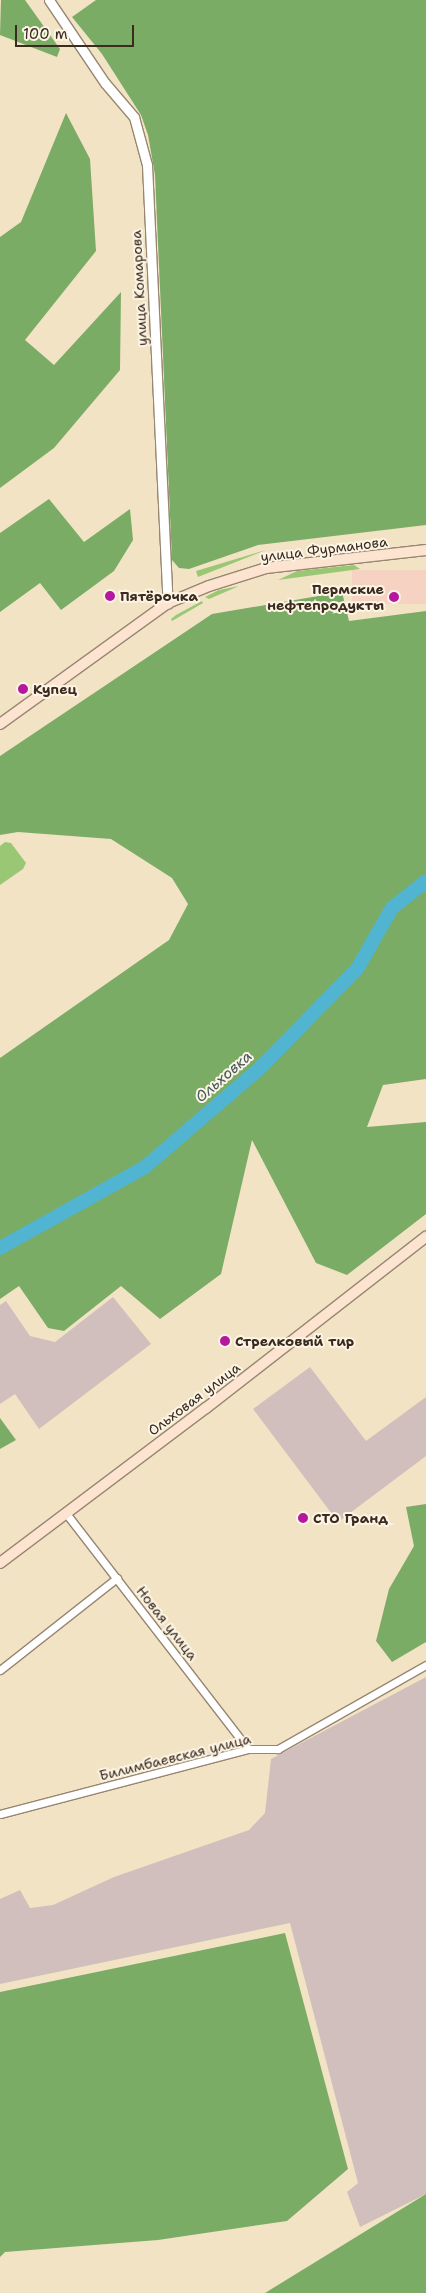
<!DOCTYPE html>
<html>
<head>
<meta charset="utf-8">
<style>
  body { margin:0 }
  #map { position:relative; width:426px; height:2293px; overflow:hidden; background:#f3e3c5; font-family:"Shantell Sans",sans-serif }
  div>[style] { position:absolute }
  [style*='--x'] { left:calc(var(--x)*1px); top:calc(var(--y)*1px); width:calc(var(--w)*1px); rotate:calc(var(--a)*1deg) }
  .built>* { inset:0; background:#f5d2c2; transform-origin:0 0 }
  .industrial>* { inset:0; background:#d1bfbd }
  .green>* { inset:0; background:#9ac774 }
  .forest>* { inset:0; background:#7bac66 }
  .river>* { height:14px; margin:-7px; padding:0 7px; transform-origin:7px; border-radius:7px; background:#51b4d0 }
  .roads { filter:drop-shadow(1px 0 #978672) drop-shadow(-1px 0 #978672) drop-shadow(0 1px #978672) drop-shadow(0 -1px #978672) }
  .minor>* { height:7px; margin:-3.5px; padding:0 3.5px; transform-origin:3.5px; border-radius:3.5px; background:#fff }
  .tertiary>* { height:9px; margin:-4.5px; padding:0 4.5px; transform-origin:4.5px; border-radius:4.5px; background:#fff }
  .secondary>* { height:10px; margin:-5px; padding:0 5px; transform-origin:5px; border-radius:5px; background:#fde4d1 }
  .dots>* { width:14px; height:14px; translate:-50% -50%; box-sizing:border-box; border:2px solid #fcf5e5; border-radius:50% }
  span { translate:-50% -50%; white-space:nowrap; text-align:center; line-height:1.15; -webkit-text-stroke:4px #fcf5e5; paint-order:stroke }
  .street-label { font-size:14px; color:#3b2a1e }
  .poi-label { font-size:14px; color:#3b2a1e; font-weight:700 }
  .right { translate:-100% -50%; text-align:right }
  .left { translate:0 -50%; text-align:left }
  .water-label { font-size:15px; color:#435a5c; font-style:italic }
  .scale { position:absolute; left:15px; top:25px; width:119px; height:22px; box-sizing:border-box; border:2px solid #3b2a1e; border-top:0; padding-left:6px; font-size:15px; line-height:18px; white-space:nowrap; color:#3b2a1e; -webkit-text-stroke:4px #fcf5e5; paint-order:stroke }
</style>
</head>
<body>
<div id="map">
  <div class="built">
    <i style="left:426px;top:570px;width:34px;height:74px;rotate:90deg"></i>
  </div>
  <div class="industrial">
    <i style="clip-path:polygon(113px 1297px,151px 1344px,39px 1429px,15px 1394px,0 1404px,0 1305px,6px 1301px,30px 1336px,55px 1342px)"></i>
    <i style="clip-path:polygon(310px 1367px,366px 1441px,426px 1397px,426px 1456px,338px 1522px,253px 1409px)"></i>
    <i style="clip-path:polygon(426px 1677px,426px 2194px,360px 2227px,347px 2192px,358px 2183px,290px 1923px,0 1984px,0 1899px,20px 1890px,30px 1908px,53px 1905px,114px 1877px,249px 1830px,265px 1813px,271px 1759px)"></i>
  </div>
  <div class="green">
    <i style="clip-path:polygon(266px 550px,198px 577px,196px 571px)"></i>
    <i style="clip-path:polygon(354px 565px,360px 569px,278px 580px,297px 571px)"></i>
    <i style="clip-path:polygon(239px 586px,209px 599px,205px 597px,219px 590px)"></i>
    <i style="clip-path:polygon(202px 601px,203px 603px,172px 621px,171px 619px,176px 615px)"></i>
    <i style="clip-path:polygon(5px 842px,11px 843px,26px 863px,23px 869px,0 885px,0 846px)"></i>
  </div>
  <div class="forest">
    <i style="clip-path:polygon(1px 0,25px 0,60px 49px,57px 57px,0 35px)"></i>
    <i style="clip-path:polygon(96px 0,426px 0,426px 525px,258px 545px,189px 569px,179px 568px,172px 560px,155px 175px,148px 135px,141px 115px,102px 54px,72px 17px)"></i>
    <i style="clip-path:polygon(66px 113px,90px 159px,96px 251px,25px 340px,54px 365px,121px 292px,120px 370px,54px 448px,0 488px,0 237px,21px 222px)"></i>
    <i style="clip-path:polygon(49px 499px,84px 542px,130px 509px,133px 540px,114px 571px,61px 610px,40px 583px,0 612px,0 533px)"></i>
    <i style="clip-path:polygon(342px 592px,349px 621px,426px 611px,426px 1079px,383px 1085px,367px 1127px,426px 1122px,426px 1214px,347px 1275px,316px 1263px,252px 1140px,221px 1274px,160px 1319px,121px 1286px,64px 1331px,48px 1328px,19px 1286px,0 1299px,0 1058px,169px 940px,188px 904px,172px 878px,111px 839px,18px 832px,0 835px,0 756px,212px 614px)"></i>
    <i style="clip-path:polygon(0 1418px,16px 1440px,0 1449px)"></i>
    <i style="clip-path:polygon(426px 1504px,426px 1642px,392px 1662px,376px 1641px,389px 1589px,414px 1546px,406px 1507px)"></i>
    <i style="clip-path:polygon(285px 1933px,348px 2169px,287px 2221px,158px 2240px,5px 2252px,0 2257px,0 1992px)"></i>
    <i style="clip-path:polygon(426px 2194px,426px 2293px,265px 2293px)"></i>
  </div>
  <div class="river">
    <i style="--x:0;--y:1248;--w:166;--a:-29.2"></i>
    <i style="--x:145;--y:1167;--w:152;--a:-40.7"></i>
    <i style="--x:260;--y:1068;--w:139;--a:-45.6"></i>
    <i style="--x:357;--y:969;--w:70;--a:-60.2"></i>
    <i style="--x:392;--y:908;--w:43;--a:-38.5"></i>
  </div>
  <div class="roads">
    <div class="minor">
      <i style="--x:65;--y:1512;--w:299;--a:52.3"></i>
      <i style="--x:0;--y:1670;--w:149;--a:-38.2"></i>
      <i style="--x:0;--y:1814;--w:256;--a:-14.7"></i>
      <i style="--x:248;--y:1749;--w:30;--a:0"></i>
      <i style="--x:278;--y:1749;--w:170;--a:-29.6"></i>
    </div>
    <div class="tertiary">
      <i style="--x:49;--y:0;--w:100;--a:56"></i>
      <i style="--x:105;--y:83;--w:45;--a:49.5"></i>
      <i style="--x:134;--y:117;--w:50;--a:74.8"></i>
      <i style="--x:147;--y:165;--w:439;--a:87.3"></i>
    </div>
    <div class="secondary">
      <i style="--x:0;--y:724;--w:207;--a:-35.8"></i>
      <i style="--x:168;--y:603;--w:44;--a:-22.5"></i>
      <i style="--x:209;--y:586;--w:60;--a:-17.5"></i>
      <i style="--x:266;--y:568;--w:161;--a:-6.4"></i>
      <i style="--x:0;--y:1563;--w:258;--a:-37"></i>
      <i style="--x:206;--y:1408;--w:279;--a:-37.9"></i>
    </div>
  </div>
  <div class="dots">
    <i style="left:110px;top:596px;background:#b5179e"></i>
    <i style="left:394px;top:597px;background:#b5179e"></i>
    <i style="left:23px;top:689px;background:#b5179e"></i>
    <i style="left:225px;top:1341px;background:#b5179e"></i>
    <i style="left:303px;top:1518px;background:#b5179e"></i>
  </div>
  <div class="street-label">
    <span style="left:139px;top:288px;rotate:-93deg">улица Комарова</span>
    <span style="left:324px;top:549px;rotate:-7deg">улица Фурманова</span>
    <span style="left:194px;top:1399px;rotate:-37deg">Ольховая улица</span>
    <span style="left:167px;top:1623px;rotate:52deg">Новая улица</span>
    <span style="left:175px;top:1757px;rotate:-14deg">Билимбаевская улица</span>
  </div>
  <div class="poi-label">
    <span class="right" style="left:384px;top:597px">Пермские<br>нефтепродукты</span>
    <span class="left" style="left:120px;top:596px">Пятёрочка</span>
    <span class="left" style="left:33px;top:689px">Купец</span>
    <span class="left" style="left:235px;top:1341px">Стрелковый тир</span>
    <span class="left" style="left:313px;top:1518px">СТО Гранд</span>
  </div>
  <div class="water-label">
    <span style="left:224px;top:1077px;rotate:-41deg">Ольховка</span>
  </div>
  <div class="scale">100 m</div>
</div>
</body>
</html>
